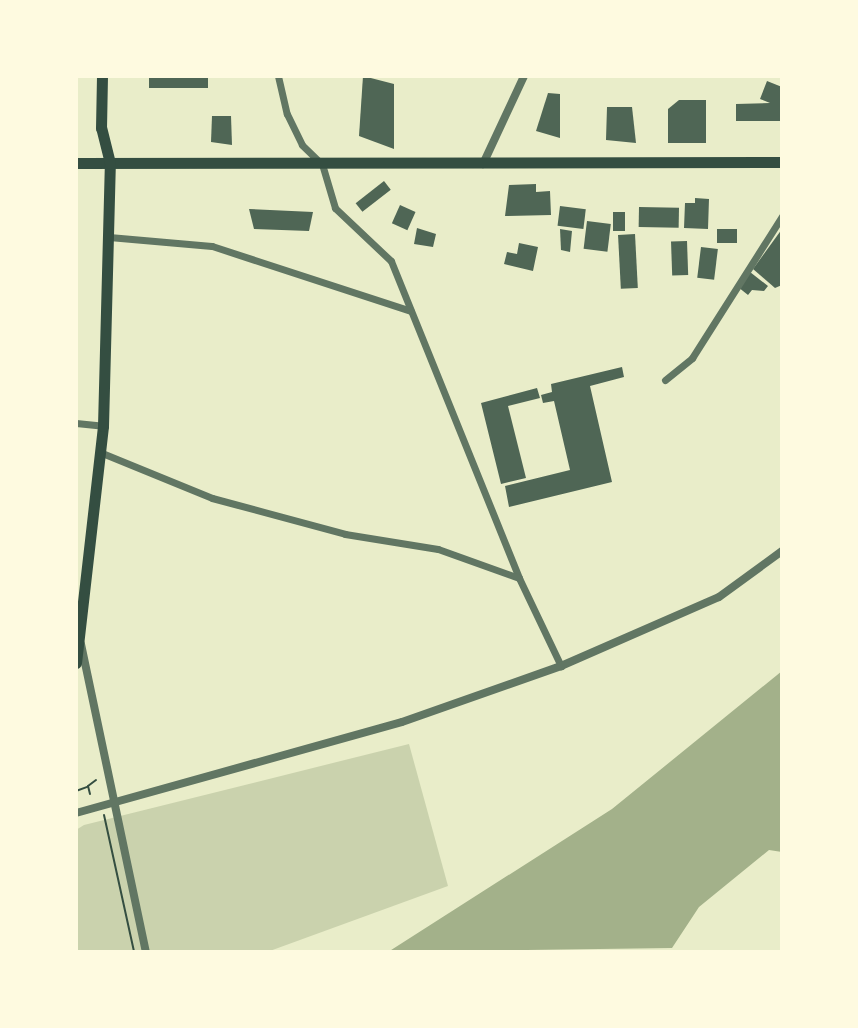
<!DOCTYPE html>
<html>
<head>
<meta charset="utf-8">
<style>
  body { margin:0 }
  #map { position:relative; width:858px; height:1028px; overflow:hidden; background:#e9edc9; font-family:"Playfair Display",serif }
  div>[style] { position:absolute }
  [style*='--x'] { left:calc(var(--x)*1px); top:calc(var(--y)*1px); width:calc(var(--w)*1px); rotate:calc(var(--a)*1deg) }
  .green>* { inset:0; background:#cad2ad }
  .water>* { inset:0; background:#a3b18a }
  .building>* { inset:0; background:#4f6655; transform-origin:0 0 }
  .path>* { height:2px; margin:-1px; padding:0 1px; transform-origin:1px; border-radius:1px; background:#344e41 }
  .minor>* { height:7px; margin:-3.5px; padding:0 3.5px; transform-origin:3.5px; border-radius:3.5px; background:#617663 }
  .tertiary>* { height:8px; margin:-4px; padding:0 4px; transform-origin:4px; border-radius:4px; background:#617663 }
  .trunk>* { height:11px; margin:-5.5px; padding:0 5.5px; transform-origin:5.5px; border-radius:5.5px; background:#344e41 }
  span { translate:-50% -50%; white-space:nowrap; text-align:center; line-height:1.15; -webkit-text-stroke:8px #fefae0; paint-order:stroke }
  .frame { position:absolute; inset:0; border:78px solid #fefae0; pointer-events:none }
</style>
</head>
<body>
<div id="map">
  <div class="green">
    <i style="clip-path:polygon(409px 744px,448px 886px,267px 952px,76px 952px,76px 830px,84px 825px)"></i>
  </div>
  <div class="water">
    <i style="clip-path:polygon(782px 671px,782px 852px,769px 850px,699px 907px,672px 948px,388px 952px,612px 809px)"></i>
  </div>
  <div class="building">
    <i style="left:149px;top:76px;width:59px;height:12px"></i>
    <i style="clip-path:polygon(363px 76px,394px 84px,394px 149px,359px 136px)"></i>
    <i style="clip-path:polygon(767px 81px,782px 87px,781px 121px,736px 121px,736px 104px,770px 103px,760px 99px)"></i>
    <i style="clip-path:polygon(548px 93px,560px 94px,560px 138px,536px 131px)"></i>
    <i style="clip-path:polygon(679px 100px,706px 100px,706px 143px,668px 143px,668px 109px)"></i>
    <i style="clip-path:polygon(607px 107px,632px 107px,636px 143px,606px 140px)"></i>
    <i style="clip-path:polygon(212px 116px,231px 116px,232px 145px,211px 142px)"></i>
    <i style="left:384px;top:181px;width:11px;height:36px;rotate:52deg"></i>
    <i style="clip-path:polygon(536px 184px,536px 192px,550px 191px,551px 215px,505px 216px,509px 185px)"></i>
    <i style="clip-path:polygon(695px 198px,709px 199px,708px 229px,684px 228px,685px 203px,695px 203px)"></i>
    <i style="left:400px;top:205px;width:17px;height:20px;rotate:24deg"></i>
    <i style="left:560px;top:206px;width:26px;height:20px;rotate:7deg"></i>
    <i style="left:639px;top:207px;width:40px;height:20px;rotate:1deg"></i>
    <i style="clip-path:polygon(249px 209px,313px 212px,309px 231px,254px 229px)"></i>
    <i style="left:613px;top:212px;width:12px;height:19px"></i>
    <i style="left:587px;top:221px;width:24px;height:28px;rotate:7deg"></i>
    <i style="clip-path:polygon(417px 228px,436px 234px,433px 247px,414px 244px)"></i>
    <i style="clip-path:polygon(560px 229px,572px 231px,570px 252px,561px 250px)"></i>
    <i style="left:717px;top:229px;width:20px;height:14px"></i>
    <i style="clip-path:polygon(782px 229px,782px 285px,775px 288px,753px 269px)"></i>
    <i style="left:635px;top:234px;width:54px;height:17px;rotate:87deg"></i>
    <i style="left:687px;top:241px;width:34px;height:16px;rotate:88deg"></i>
    <i style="clip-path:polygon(519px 243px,538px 247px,533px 271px,504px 264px,507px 252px,517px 254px)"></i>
    <i style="left:701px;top:247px;width:17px;height:31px;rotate:7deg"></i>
    <i style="clip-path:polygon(750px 272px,768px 286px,764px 291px,752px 290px,748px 295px,738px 287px)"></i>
    <i style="clip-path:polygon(622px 367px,624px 377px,590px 386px,612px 482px,509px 507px,505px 486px,570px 470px,554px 401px,543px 403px,541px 395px,552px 392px,551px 384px)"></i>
    <i style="clip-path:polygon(537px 388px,540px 398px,508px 406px,526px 478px,501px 484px,481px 403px)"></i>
  </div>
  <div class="path">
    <i style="--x:76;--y:791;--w:12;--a:-20"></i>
    <i style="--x:90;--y:794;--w:8;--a:-104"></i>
    <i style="--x:88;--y:786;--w:10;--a:-37"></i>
    <i style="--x:104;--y:815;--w:140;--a:77.6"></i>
  </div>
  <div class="minor">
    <i style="--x:278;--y:76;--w:39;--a:77"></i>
    <i style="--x:287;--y:114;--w:34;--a:64"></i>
    <i style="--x:302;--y:145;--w:28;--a:44"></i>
    <i style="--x:322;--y:164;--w:46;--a:73.5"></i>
    <i style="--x:335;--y:208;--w:77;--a:43.4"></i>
    <i style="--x:391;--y:261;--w:342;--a:68"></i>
    <i style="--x:519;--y:578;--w:98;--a:64.5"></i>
    <i style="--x:109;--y:237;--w:103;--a:5"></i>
    <i style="--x:212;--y:246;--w:209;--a:18.1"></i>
    <i style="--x:665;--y:380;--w:35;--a:-39"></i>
    <i style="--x:692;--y:358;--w:168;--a:-57.6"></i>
    <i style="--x:76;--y:423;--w:27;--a:6"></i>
    <i style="--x:102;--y:453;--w:119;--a:22.2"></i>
    <i style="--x:212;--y:498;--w:138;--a:15.1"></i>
    <i style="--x:345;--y:534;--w:94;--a:9.2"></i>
    <i style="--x:438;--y:549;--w:86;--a:19.7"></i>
  </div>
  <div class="tertiary">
    <i style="--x:483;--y:164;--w:97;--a:-65"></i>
    <i style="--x:81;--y:644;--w:315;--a:78.1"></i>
    <i style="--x:76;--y:813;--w:338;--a:-15.6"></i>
    <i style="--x:402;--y:722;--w:169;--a:-19.4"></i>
    <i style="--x:561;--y:666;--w:172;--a:-23.6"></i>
    <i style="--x:719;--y:597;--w:78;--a:-36.1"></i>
  </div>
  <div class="trunk">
    <i style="--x:76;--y:163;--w:706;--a:-0.08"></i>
    <i style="--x:76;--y:663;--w:239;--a:-83.5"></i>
    <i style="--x:103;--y:426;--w:263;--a:-88.5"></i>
    <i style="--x:110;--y:163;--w:36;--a:-104"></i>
    <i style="--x:101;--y:128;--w:52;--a:-88.9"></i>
  </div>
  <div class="frame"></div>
</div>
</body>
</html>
